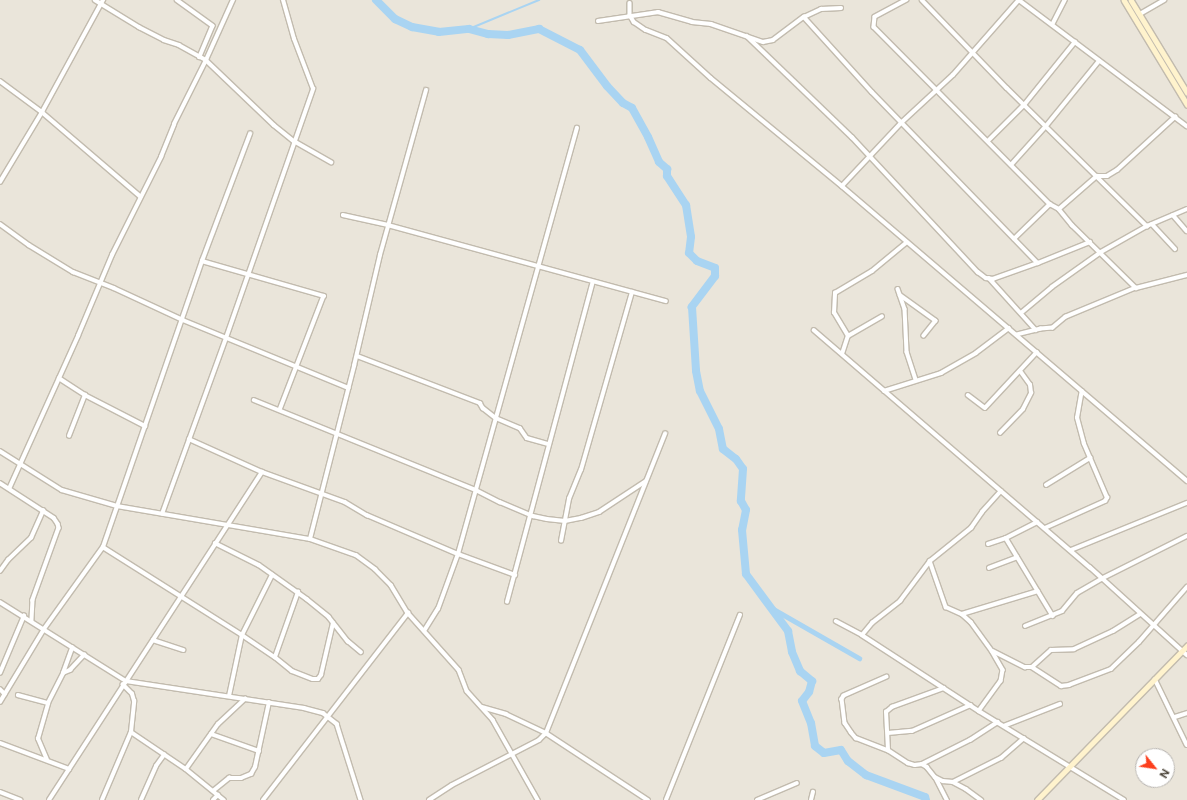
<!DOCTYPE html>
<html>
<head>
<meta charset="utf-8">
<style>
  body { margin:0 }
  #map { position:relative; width:1187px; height:800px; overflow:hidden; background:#f6f3ec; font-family:"Public Sans",sans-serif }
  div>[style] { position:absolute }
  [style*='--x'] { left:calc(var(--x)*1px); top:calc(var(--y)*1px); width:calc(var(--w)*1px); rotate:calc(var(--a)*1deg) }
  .residential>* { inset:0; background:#eae5da }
  .stream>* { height:1.5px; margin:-0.75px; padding:0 0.75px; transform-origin:0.75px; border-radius:0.75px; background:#a9d4f2 }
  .canal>* { height:4.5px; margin:-2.25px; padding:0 2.25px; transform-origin:2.25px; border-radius:2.25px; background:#a9d4f2 }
  .river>* { height:8px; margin:-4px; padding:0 4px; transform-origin:4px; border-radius:4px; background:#a9d4f2 }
  .roads { filter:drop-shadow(1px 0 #c2bbae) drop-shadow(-1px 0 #c2bbae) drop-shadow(0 1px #c2bbae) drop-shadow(0 -1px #c2bbae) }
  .street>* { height:3.5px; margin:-1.75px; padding:0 1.75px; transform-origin:1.75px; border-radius:1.75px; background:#fff }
  .secondary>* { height:4.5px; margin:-2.25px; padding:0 2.25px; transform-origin:2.25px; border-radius:2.25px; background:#fff3cd }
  span { translate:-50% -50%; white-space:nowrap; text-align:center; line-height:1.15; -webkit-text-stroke:3.5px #fff; paint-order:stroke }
  .north { position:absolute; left:1135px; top:748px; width:40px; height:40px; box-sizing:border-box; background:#fff; border:1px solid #b7b4b0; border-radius:50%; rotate:120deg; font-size:11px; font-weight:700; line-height:16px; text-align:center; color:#4b4439 }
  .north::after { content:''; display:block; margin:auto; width:14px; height:18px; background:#fc3f1d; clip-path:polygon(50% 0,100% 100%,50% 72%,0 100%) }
</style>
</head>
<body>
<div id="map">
  <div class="residential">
    <i style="clip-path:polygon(evenodd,0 0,1187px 0,1187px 800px,0 800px,0 0,1143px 756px,1167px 756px,1167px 780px,1143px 780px,1143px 756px)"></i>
  </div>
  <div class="stream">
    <i style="--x:469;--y:29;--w:76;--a:-22.5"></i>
  </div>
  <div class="canal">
    <i style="--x:770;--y:607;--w:103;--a:29.8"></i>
  </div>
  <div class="river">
    <i style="--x:376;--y:0;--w:27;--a:45"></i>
    <i style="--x:395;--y:19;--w:19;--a:25"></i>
    <i style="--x:412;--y:27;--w:27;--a:10"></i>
    <i style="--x:439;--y:32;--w:30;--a:-6"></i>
    <i style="--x:469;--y:29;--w:20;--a:15"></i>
    <i style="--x:488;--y:34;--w:20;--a:3"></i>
    <i style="--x:508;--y:35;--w:32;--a:-11"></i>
    <i style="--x:539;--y:29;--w:46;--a:27.1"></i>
    <i style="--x:580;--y:50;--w:45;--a:53.1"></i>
    <i style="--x:607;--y:86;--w:23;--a:47"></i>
    <i style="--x:623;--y:103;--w:10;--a:29"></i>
    <i style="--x:632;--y:108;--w:33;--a:61"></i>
    <i style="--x:648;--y:137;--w:27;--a:66"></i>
    <i style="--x:659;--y:162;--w:11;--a:41"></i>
    <i style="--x:667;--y:169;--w:7;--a:90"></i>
    <i style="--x:667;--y:176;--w:35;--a:57"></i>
    <i style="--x:686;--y:205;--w:32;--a:81"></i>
    <i style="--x:691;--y:237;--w:16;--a:97"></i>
    <i style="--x:689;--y:253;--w:11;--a:45"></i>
    <i style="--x:697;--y:261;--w:19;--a:21"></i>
    <i style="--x:715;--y:268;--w:8;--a:90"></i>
    <i style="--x:715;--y:276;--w:39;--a:127"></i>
    <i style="--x:692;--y:307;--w:64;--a:86.4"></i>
    <i style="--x:696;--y:371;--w:20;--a:79"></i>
    <i style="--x:700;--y:391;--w:42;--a:63.4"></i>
    <i style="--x:719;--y:429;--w:20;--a:79"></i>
    <i style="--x:723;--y:449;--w:16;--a:38"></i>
    <i style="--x:736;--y:459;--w:12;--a:55"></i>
    <i style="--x:743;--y:469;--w:32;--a:94"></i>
    <i style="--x:741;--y:501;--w:10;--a:61"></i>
    <i style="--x:746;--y:510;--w:20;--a:101"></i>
    <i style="--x:742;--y:530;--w:44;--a:84.8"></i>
    <i style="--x:746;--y:574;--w:71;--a:53.6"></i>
    <i style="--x:788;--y:631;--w:21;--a:79"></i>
    <i style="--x:792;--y:652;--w:21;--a:67"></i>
    <i style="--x:800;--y:671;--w:16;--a:40"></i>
    <i style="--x:812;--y:681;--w:11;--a:105"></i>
    <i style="--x:809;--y:692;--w:11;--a:128"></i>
    <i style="--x:802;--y:701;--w:24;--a:68"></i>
    <i style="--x:811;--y:723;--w:23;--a:80"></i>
    <i style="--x:815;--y:746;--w:11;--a:38"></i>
    <i style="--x:824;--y:753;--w:17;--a:-10"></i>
    <i style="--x:841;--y:750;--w:13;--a:58"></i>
    <i style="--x:848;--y:761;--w:23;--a:38"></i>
    <i style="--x:866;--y:775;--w:63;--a:20.4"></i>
    <i style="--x:925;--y:797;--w:3;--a:72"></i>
  </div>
  <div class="roads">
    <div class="street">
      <i style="--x:95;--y:0;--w:52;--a:31.5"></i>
      <i style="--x:139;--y:27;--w:28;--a:27"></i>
      <i style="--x:164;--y:40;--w:16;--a:18"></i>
      <i style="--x:179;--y:45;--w:31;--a:29"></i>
      <i style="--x:206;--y:60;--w:94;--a:43.7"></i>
      <i style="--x:274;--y:125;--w:26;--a:39"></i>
      <i style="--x:294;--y:141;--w:43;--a:29.6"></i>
      <i style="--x:177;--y:0;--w:44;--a:35.8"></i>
      <i style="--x:213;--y:26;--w:34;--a:113"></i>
      <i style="--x:907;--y:0;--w:36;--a:152"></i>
      <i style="--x:875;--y:17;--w:10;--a:96"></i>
      <i style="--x:874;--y:27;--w:250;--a:45.2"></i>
      <i style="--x:1050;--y:204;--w:10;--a:29"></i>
      <i style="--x:1059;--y:209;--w:21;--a:51"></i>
      <i style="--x:1072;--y:225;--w:90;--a:44.5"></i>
      <i style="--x:1136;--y:288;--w:76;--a:157.5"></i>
      <i style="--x:1066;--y:317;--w:17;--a:140"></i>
      <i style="--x:1053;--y:328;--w:12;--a:175"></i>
      <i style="--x:1041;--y:329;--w:25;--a:166"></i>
      <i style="--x:922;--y:0;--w:122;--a:46"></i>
      <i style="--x:1007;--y:88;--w:197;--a:44.6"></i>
      <i style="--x:1019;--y:0;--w:210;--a:36.9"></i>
      <i style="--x:630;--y:3;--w:12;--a:90"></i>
      <i style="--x:630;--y:15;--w:8;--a:60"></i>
      <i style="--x:634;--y:22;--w:14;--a:34"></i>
      <i style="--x:646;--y:30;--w:22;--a:21"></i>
      <i style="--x:667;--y:38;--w:59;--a:42.3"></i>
      <i style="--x:711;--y:78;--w:170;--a:39.5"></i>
      <i style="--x:842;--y:186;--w:454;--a:40.5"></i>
      <i style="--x:1140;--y:14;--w:28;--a:-30"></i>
      <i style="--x:804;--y:17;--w:101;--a:47.8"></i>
      <i style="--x:872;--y:92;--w:238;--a:45.9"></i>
      <i style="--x:598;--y:21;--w:61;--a:-8.5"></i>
      <i style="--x:658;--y:12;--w:35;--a:16"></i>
      <i style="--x:692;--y:22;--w:19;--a:6"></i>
      <i style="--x:711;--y:24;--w:55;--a:19.1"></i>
      <i style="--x:763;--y:42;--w:10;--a:-11"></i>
      <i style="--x:773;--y:40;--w:39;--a:-37"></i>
      <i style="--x:804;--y:17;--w:19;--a:-25"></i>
      <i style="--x:821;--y:9;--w:20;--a:-3"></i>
      <i style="--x:1052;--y:25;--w:28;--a:-63"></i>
      <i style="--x:747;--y:36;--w:146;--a:43.9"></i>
      <i style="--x:852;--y:137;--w:185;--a:47"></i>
      <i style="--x:978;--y:272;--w:10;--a:37"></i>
      <i style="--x:986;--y:278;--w:7;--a:8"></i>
      <i style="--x:993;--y:279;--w:48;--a:-19.6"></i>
      <i style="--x:1038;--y:263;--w:56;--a:-22"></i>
      <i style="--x:0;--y:81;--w:52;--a:36.4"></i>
      <i style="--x:42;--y:112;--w:130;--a:40.6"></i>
      <i style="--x:988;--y:141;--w:51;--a:-45"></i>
      <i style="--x:1024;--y:105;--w:81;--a:-51"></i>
      <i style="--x:1011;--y:165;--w:52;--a:-48.1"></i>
      <i style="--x:1046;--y:126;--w:84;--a:-50.8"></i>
      <i style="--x:0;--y:182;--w:82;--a:-59"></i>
      <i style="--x:42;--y:112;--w:128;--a:-61.4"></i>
      <i style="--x:842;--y:186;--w:88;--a:-46.8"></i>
      <i style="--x:902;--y:122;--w:69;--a:-42.7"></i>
      <i style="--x:953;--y:75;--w:100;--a:-48.7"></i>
      <i style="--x:1059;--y:209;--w:50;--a:-41"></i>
      <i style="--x:1097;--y:176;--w:10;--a:0"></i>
      <i style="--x:1107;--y:176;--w:12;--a:-31"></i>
      <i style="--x:1117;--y:170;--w:79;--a:-42.4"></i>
      <i style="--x:343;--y:215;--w:46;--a:12.5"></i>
      <i style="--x:388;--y:225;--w:288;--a:15.3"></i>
      <i style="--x:1173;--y:215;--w:21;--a:49"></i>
      <i style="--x:0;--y:224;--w:36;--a:36"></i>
      <i style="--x:29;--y:245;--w:52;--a:31.5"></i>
      <i style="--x:73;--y:272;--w:44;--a:21.3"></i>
      <i style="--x:114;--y:288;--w:76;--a:24.9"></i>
      <i style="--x:183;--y:320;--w:179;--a:22.3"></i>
      <i style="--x:1152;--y:224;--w:34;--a:47"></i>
      <i style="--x:1014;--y:239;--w:50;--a:-44.2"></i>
      <i style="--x:202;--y:261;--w:127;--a:16"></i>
      <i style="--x:324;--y:296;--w:122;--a:111.1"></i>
      <i style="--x:989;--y:278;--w:70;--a:47.9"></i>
      <i style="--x:1136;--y:288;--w:53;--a:-14.3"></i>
      <i style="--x:898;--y:289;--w:21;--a:71"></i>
      <i style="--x:905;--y:309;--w:43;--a:87.3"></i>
      <i style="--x:907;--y:352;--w:29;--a:72"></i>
      <i style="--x:900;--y:295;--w:44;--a:35.8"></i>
      <i style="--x:936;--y:321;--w:19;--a:129"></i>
      <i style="--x:1021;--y:313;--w:40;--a:-40"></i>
      <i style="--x:1052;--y:287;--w:60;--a:-35.5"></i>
      <i style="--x:1101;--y:252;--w:53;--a:-29.5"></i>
      <i style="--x:1147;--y:226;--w:43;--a:-23"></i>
      <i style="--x:814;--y:330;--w:364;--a:40.7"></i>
      <i style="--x:1090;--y:567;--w:131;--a:42.2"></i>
      <i style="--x:848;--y:336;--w:39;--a:-30"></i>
      <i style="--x:842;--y:354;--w:19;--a:-72"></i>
      <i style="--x:848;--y:336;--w:27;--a:-121"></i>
      <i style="--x:834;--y:313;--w:20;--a:-87"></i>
      <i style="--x:835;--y:293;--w:43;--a:-30.7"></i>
      <i style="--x:872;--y:271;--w:45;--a:-39.6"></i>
      <i style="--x:357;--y:356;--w:132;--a:20.9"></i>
      <i style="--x:480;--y:403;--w:6;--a:59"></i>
      <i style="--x:483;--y:408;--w:16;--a:38"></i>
      <i style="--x:496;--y:418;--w:26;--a:23"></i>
      <i style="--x:520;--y:428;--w:12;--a:55"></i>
      <i style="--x:527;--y:438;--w:22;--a:16"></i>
      <i style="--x:59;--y:378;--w:31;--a:33"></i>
      <i style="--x:85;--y:395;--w:68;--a:27.3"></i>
      <i style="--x:884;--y:391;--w:60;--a:-17.5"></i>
      <i style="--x:941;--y:373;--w:40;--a:-29.7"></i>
      <i style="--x:976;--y:353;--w:41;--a:-37.1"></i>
      <i style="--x:968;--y:395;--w:21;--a:37"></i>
      <i style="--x:985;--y:408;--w:76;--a:-47.1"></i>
      <i style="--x:254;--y:400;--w:240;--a:22.1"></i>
      <i style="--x:476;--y:490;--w:27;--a:27"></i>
      <i style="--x:500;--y:502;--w:36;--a:23"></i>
      <i style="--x:533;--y:516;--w:14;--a:12"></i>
      <i style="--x:547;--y:519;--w:18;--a:6"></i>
      <i style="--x:565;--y:521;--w:16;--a:-11"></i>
      <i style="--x:581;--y:518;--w:19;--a:-18"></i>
      <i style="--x:599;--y:512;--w:56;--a:-33.4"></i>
      <i style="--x:1000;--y:433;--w:33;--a:-46"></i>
      <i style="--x:1023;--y:409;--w:18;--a:-63"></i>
      <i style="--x:1031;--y:393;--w:8;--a:-97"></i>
      <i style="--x:1030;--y:385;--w:17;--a:-126"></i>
      <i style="--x:69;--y:436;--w:44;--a:-68.7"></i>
      <i style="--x:189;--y:439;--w:80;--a:24.3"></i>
      <i style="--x:262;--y:472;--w:88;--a:19.9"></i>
      <i style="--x:345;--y:502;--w:26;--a:31"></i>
      <i style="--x:367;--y:515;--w:99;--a:23.2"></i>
      <i style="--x:458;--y:554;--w:61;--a:20.2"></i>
      <i style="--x:0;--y:451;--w:73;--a:32.2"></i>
      <i style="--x:62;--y:490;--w:57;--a:16.2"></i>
      <i style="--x:117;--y:506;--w:196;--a:9.7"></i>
      <i style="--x:310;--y:539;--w:49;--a:19.2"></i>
      <i style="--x:356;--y:555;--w:24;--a:36"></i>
      <i style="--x:375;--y:569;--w:23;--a:45"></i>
      <i style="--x:391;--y:585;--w:33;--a:59"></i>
      <i style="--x:408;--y:613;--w:76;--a:48.2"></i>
      <i style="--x:459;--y:670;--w:22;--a:69"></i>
      <i style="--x:467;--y:691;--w:39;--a:48"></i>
      <i style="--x:493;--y:720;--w:92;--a:60.6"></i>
      <i style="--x:0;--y:483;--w:64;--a:32.9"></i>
      <i style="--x:54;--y:518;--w:7;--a:56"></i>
      <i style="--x:58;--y:524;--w:4;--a:76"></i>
      <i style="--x:59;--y:528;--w:77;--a:109.9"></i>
      <i style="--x:33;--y:600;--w:21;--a:93"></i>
      <i style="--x:1046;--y:485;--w:52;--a:-31.5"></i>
      <i style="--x:9;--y:489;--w:168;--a:-65.7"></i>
      <i style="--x:78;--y:336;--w:88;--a:-67.2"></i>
      <i style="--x:112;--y:255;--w:110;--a:-63.4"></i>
      <i style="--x:161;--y:157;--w:35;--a:-68"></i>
      <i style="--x:174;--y:124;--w:72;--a:-63.4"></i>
      <i style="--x:206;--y:60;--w:66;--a:-65.8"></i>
      <i style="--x:162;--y:514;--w:187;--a:-70"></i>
      <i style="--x:226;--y:338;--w:264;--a:-70.7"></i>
      <i style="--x:313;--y:89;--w:53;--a:-110.8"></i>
      <i style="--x:294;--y:39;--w:41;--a:-105.8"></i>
      <i style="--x:1045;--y:528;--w:66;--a:-24.2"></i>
      <i style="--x:1105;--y:501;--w:4;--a:-56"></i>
      <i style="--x:1107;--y:498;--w:59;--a:-113.1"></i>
      <i style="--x:1084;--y:444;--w:27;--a:-105"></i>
      <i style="--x:1077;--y:418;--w:27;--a:-80"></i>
      <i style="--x:1006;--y:538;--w:91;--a:58.9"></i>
      <i style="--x:310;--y:539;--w:179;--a:-75.7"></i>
      <i style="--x:354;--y:366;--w:114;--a:-76.8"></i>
      <i style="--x:380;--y:255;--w:171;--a:-74.4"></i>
      <i style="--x:561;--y:541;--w:43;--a:-79.2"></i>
      <i style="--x:569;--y:499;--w:31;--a:-68"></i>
      <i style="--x:581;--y:470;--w:185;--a:-74"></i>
      <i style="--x:215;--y:543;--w:49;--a:26.6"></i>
      <i style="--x:259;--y:565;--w:59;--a:35.3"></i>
      <i style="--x:307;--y:599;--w:28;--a:39"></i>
      <i style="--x:329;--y:617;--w:31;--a:52"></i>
      <i style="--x:348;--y:641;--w:17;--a:40"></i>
      <i style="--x:988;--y:544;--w:19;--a:-18"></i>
      <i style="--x:1006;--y:538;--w:35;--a:-27"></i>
      <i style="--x:103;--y:547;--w:165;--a:32.3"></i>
      <i style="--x:242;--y:635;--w:40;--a:34"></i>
      <i style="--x:275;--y:657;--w:22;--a:39"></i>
      <i style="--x:292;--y:671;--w:22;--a:21"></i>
      <i style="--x:313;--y:679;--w:5;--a:0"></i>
      <i style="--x:318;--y:679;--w:5;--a:-53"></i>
      <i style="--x:321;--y:675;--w:53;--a:-77"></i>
      <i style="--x:1071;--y:550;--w:125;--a:-22.1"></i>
      <i style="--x:930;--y:561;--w:49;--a:70.8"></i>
      <i style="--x:946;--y:607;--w:17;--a:24"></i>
      <i style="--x:962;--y:614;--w:12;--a:42"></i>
      <i style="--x:971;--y:622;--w:36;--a:54"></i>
      <i style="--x:992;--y:651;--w:22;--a:60"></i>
      <i style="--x:1003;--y:670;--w:11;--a:100"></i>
      <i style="--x:1001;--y:681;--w:37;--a:126"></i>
      <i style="--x:989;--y:568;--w:30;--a:-21"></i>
      <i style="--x:0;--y:571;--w:14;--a:-54"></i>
      <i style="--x:8;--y:560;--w:32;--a:-44"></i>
      <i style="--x:31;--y:538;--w:30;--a:-66"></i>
      <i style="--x:0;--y:602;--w:149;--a:32.1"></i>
      <i style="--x:126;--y:681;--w:180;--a:8.6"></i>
      <i style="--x:304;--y:708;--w:20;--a:15"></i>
      <i style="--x:323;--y:713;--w:18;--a:38"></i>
      <i style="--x:337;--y:724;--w:80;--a:72.5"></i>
      <i style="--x:507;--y:602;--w:331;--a:-75"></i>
      <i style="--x:962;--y:614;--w:79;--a:-16.8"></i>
      <i style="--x:836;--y:621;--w:30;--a:28"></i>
      <i style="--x:862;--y:635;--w:140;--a:33"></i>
      <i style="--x:979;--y:711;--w:170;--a:31.5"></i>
      <i style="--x:1025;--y:626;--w:40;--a:-22"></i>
      <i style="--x:1062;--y:611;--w:23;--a:-50"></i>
      <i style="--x:1077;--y:593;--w:28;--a:-30"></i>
      <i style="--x:1101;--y:579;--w:96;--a:-26.6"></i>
      <i style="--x:424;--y:631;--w:26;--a:-58"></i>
      <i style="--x:438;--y:609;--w:59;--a:-70"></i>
      <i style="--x:458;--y:554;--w:442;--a:-74.4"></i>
      <i style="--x:862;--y:635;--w:16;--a:-50"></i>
      <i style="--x:872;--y:623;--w:36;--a:-38"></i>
      <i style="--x:900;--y:601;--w:50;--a:-53.1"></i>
      <i style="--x:930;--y:561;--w:53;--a:-38.8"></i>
      <i style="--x:971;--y:528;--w:19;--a:-55"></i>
      <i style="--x:982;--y:512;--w:28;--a:-48"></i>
      <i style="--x:153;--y:640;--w:32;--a:18"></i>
      <i style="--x:993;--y:651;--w:36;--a:27"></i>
      <i style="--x:1025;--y:667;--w:7;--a:0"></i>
      <i style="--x:1032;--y:667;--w:25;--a:-42"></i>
      <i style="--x:1051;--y:650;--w:23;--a:-2"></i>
      <i style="--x:1074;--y:649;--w:43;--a:-24.8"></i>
      <i style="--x:1113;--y:631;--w:32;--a:-32"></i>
      <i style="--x:275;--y:657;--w:69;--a:-70.5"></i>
      <i style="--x:1032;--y:667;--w:35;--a:33"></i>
      <i style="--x:1061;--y:686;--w:8;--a:-7"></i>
      <i style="--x:1069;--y:685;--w:45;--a:-20.9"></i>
      <i style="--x:1111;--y:669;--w:39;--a:-44"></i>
      <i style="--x:1139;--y:642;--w:73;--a:-48.9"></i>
      <i style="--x:0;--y:673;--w:62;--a:-67.2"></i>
      <i style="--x:63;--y:673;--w:27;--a:-70"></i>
      <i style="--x:887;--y:677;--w:47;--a:156.2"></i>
      <i style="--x:844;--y:696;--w:4;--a:124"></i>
      <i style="--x:842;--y:699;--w:24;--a:83"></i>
      <i style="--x:845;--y:723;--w:11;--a:56"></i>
      <i style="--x:851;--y:732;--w:8;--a:50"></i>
      <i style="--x:856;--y:738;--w:34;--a:21"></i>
      <i style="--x:888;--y:750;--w:24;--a:33"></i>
      <i style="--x:908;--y:763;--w:7;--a:16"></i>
      <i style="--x:915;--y:765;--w:7;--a:-8"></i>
      <i style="--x:922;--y:764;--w:6;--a:31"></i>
      <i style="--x:927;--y:767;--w:13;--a:51"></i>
      <i style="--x:935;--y:777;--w:9;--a:27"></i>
      <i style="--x:943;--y:781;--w:10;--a:6"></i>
      <i style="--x:953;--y:782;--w:15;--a:28"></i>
      <i style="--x:966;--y:789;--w:19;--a:36"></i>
      <i style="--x:1155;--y:679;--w:73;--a:64.1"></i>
      <i style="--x:0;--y:689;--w:7;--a:45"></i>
      <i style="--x:18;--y:695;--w:31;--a:15"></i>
      <i style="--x:229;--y:696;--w:62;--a:-78"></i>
      <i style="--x:242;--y:635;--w:67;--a:-63.4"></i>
      <i style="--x:0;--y:702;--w:85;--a:-58.9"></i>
      <i style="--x:44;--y:629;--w:101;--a:-54.3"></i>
      <i style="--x:103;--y:547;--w:303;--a:-70.9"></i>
      <i style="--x:202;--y:261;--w:136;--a:-69.3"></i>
      <i style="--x:482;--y:707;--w:25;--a:16"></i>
      <i style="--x:506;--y:714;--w:44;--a:25.4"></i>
      <i style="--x:546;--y:733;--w:122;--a:33.3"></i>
      <i style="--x:1175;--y:717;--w:13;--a:-18"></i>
      <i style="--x:1004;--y:726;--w:60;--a:-21.4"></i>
      <i style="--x:131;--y:732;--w:66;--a:33.9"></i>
      <i style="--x:186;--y:769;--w:49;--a:39.2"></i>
      <i style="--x:888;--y:733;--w:24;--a:-5"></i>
      <i style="--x:912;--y:731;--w:64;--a:-23.8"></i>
      <i style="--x:211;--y:734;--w:51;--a:19.5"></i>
      <i style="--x:0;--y:743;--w:74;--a:20.6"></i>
      <i style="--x:888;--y:750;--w:38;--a:-93"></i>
      <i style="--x:886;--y:712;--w:8;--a:-40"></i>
      <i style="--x:892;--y:707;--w:55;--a:-20.1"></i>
      <i style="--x:47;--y:760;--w:23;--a:-113"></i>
      <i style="--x:38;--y:739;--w:37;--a:-74"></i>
      <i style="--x:48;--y:703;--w:34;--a:-63"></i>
      <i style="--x:63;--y:673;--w:8;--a:-23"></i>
      <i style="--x:70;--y:670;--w:21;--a:-47"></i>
      <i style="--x:922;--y:764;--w:54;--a:-26.6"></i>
      <i style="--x:970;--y:740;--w:33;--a:-33"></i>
      <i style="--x:186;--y:769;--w:55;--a:-54.6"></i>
      <i style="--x:218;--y:724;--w:37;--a:-43"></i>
      <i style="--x:936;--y:778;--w:25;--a:63"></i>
      <i style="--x:953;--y:782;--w:54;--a:-26.6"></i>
      <i style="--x:1001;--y:758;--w:30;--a:-41"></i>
      <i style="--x:213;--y:791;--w:21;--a:-39"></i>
      <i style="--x:229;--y:778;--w:12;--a:0"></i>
      <i style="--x:241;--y:778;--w:11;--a:-22"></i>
      <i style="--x:251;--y:774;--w:8;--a:-60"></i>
      <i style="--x:255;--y:767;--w:66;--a:-77.8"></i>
      <i style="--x:0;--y:792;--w:22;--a:21"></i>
      <i style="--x:49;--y:800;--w:391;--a:-57"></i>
      <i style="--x:102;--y:800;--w:74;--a:-66.9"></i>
      <i style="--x:131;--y:732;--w:31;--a:-84"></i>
      <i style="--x:134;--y:701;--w:7;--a:-106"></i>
      <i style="--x:132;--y:694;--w:13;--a:-135"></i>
      <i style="--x:141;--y:800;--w:37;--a:-66"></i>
      <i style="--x:156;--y:766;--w:14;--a:-54"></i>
      <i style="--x:213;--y:800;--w:7;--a:-45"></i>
      <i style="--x:263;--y:800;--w:237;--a:-52.2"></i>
      <i style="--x:429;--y:800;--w:27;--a:-33"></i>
      <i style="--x:452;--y:785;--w:98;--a:-27.3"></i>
      <i style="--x:539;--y:740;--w:10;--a:-45"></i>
      <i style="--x:546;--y:733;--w:322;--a:-68.3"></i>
      <i style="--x:666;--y:800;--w:199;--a:-68.2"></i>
      <i style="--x:757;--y:800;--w:43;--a:-23"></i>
      <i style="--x:811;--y:800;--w:8;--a:-76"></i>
    </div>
    <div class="secondary">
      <i style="--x:1124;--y:0;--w:122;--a:58.8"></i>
      <i style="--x:1131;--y:0;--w:108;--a:58.7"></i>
      <i style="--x:1037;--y:800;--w:215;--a:-45.8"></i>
    </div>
  </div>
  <div class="north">N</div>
</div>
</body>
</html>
